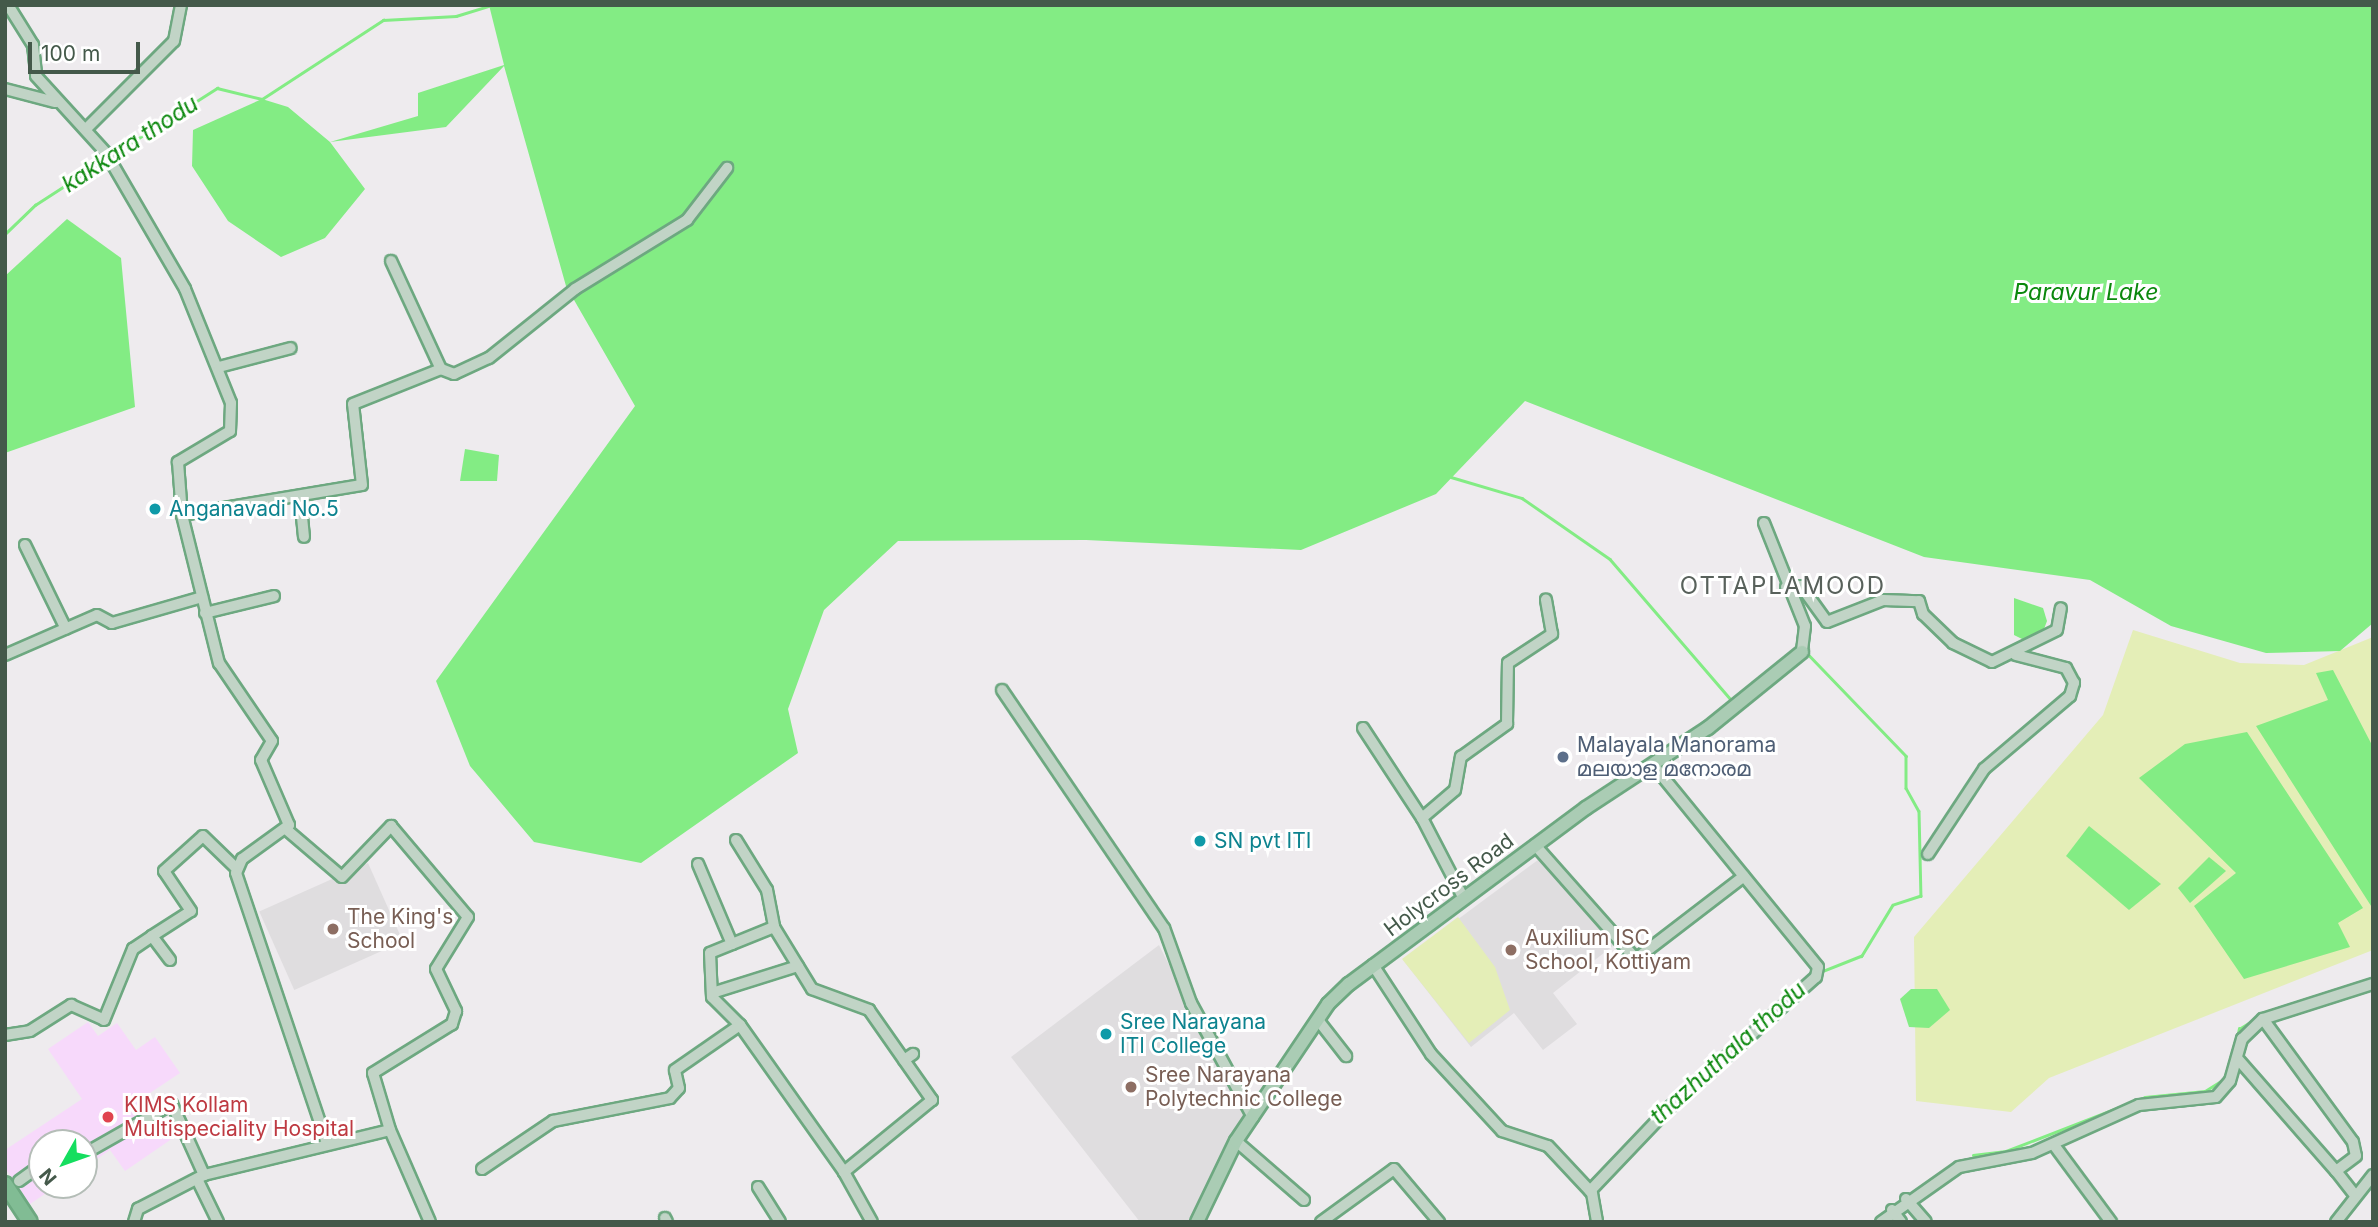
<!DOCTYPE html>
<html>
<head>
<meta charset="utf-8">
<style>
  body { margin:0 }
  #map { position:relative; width:2378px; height:1227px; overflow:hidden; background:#eeebee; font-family:Inter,"Noto Sans Malayalam",sans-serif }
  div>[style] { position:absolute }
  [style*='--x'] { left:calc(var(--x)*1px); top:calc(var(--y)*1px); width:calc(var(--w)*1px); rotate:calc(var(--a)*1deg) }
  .education>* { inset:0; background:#dfdddf; transform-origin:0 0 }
  .medical>* { inset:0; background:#f7d9fb }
  .green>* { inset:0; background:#e4eeb7 }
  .water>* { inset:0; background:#83ec84 }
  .stream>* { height:2.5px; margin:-1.25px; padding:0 1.25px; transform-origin:1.25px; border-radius:1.25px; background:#83ec84 }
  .roads { filter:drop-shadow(2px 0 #6da880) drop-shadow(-2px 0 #6da880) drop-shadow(0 2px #6da880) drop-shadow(0 -2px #6da880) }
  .minor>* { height:10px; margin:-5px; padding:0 5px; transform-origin:5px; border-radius:5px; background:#c1d4c6 }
  .major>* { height:12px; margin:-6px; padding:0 6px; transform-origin:6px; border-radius:6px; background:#aaccb4 }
  .highway>* { height:14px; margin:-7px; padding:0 7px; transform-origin:7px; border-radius:7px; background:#81bc94 }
  .dots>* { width:19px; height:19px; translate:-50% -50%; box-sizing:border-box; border:4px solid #fff; border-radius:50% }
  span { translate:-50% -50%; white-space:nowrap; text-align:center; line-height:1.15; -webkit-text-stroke:6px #fff; paint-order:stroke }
  .culture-label { font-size:21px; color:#0d838f }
  .left { translate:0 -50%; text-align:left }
  .service-label { font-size:21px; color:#4e5e75 }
  .street-label { font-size:21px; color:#44594a }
  .education-label { font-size:21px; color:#785e54 }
  .health-label { font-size:21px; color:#be3a42 }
  .water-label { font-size:23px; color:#0b880d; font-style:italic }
  .quarter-label { font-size:24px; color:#58615b; letter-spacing:2px }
  .frame { position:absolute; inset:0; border:7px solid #44594a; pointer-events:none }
  .north { position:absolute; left:28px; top:1129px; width:70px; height:70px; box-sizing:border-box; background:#fff; border:2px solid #b4bdb7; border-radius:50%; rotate:230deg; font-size:19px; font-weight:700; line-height:28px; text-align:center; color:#44594a }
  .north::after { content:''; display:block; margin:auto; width:24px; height:32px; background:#15de5f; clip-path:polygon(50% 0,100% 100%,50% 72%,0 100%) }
  .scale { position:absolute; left:28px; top:42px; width:112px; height:32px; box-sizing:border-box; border:4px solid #44594a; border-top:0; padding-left:9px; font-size:21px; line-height:24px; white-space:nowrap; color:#44594a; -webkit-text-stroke:5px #fff; paint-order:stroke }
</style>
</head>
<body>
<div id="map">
  <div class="education">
    <i style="clip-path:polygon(1546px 854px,1619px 941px,1553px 993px,1577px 1024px,1543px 1050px,1514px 1013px,1471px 1047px,1403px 960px)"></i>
    <i style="left:368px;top:863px;width:86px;height:119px;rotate:66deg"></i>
    <i style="clip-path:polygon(1159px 945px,1245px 1116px,1192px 1222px,1140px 1222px,1011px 1057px)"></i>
  </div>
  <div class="medical">
    <i style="clip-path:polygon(88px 1022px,98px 1036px,117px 1023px,136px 1050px,155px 1037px,180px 1073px,147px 1095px,176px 1136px,125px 1171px,110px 1150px,84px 1168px,84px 1143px,42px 1143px,42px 1185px,58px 1185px,30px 1204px,5px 1168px,5px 1150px,82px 1099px,48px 1049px)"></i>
  </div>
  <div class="green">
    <i style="clip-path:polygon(2133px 630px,2240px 663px,2304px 665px,2373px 637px,2373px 950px,2049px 1078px,2011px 1112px,1916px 1101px,1914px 937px,2103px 715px)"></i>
    <i style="clip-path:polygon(1458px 917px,1495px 967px,1510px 1010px,1469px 1043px,1402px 959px)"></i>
  </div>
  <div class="water">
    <i style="clip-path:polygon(489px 5px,2373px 5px,2373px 623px,2340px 651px,2266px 653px,2171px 626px,2090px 580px,1924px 557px,1525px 401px,1436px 494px,1301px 550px,1086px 540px,898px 541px,824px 610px,788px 709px,798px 753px,641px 863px,534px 842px,470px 766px,436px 681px,635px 406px,566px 286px,504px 66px,446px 127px,330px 142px,365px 189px,325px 238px,281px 257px,228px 221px,192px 166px,193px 130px,262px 99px,288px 107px,330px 142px,418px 116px,418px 93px,504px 65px)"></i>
    <i style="clip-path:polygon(67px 219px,121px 258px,135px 407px,5px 453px,5px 276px)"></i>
    <i style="clip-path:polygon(465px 449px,499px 455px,497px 481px,460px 481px)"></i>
    <i style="clip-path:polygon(2014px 598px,2043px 608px,2047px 621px,2041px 637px,2028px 642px,2014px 635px)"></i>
    <i style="clip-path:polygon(2333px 670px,2373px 747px,2373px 909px,2256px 726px,2328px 700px,2316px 673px)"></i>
    <i style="clip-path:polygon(2247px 732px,2363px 908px,2338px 923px,2350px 947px,2244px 979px,2194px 906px,2236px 873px,2139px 778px,2185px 744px)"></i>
    <i style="clip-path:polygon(2089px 826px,2161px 884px,2129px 910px,2066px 856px)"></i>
    <i style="clip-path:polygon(2209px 857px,2226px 871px,2190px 903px,2178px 888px)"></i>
    <i style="clip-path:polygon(1911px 989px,1937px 989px,1950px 1010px,1929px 1028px,1909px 1027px,1900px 999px)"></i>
  </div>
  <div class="stream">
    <i style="--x:112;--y:155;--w:125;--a:-32.5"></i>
    <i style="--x:217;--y:88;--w:46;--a:13.7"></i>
    <i style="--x:262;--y:99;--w:145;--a:-33.1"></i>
    <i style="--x:383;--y:20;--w:73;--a:-3.1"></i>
    <i style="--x:456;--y:16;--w:39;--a:-17"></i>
    <i style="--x:5;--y:234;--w:42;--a:-44"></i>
    <i style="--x:35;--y:205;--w:85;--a:-32.9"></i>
    <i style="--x:1451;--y:477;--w:74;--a:16.5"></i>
    <i style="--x:1522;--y:498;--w:107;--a:34.7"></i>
    <i style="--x:1610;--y:559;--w:189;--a:49.3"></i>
    <i style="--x:1807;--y:653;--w:143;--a:46.1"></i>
    <i style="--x:1906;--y:756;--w:32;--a:90"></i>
    <i style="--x:1906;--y:788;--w:26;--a:61"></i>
    <i style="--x:1919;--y:811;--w:85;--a:88.7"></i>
    <i style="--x:1921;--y:896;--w:29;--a:162"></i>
    <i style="--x:1893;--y:905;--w:60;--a:121.3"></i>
    <i style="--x:1862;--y:956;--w:46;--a:158.4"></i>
    <i style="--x:2266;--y:1013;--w:113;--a:-18.1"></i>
    <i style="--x:1741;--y:1037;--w:84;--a:-41.6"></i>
    <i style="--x:2234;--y:1052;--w:24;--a:-78"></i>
    <i style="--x:2239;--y:1029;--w:25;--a:-32"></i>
    <i style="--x:1973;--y:1155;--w:33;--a:-7"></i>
    <i style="--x:2006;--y:1151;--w:149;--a:-21.2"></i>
    <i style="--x:2145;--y:1097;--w:60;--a:-5.7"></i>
    <i style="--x:2205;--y:1091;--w:22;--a:-32"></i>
    <i style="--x:2224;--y:1079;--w:22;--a:-69"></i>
    <i style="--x:1615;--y:1158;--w:32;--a:-46"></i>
    <i style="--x:1590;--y:1208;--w:14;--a:78"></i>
  </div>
  <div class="roads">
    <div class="minor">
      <i style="--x:8;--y:5;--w:47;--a:58"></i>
      <i style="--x:33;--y:45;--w:31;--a:84"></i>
      <i style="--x:36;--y:76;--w:104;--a:47.7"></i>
      <i style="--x:106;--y:153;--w:157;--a:59.8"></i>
      <i style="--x:185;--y:289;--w:123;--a:68"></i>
      <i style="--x:231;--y:403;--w:28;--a:92"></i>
      <i style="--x:230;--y:431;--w:61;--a:149.2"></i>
      <i style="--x:178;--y:462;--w:53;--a:85.7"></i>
      <i style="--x:182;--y:515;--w:153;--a:76"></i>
      <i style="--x:219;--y:663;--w:94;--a:55.8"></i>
      <i style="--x:272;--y:741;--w:22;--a:120"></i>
      <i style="--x:261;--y:760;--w:71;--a:66.7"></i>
      <i style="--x:289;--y:825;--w:58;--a:144.1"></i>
      <i style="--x:242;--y:859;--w:15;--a:113"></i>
      <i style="--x:236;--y:873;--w:285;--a:71.4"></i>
      <i style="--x:5;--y:89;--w:52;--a:14.6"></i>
      <i style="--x:86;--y:129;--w:124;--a:-45"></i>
      <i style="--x:174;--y:41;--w:37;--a:-79"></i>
      <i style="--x:391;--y:261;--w:119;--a:65.2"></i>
      <i style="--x:219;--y:367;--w:74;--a:-14.8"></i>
      <i style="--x:300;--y:497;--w:40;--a:84.3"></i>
      <i style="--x:182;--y:515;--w:182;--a:-9.5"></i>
      <i style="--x:362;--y:485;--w:81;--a:-96.3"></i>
      <i style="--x:353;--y:404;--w:95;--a:-21.7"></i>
      <i style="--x:441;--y:369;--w:14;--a:21"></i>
      <i style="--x:454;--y:374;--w:38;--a:-25"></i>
      <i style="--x:489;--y:358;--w:110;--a:-38.7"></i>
      <i style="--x:575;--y:289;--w:132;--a:-31.6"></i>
      <i style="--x:687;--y:220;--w:66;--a:-52.4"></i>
      <i style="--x:1764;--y:523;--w:111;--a:68.3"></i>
      <i style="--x:1805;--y:626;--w:26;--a:97"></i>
      <i style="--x:25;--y:545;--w:93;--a:64"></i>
      <i style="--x:1786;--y:587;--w:15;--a:-4"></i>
      <i style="--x:1801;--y:586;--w:44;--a:54.2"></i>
      <i style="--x:1827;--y:622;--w:60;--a:-21.4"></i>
      <i style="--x:1883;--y:600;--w:36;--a:2"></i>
      <i style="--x:1919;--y:601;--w:14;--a:73"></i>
      <i style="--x:1923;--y:614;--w:42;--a:44"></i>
      <i style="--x:1953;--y:643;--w:43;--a:26"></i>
      <i style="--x:1992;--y:662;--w:72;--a:-26.2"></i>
      <i style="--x:2057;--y:630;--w:22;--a:-80"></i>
      <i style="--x:205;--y:613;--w:71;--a:-13.8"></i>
      <i style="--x:5;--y:655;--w:100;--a:-23.5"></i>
      <i style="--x:97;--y:615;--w:17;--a:28"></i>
      <i style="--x:112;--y:623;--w:94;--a:-16.1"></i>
      <i style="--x:1002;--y:690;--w:288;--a:55.8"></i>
      <i style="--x:1164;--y:928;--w:80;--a:70.2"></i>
      <i style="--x:1191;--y:1003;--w:130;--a:61.5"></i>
      <i style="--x:1363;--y:728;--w:108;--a:56.8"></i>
      <i style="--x:1422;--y:818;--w:89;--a:62.6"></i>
      <i style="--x:1422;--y:818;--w:43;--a:-40.3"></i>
      <i style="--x:1455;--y:790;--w:34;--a:-80"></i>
      <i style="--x:1461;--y:757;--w:57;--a:-35.7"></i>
      <i style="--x:1507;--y:724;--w:61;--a:-89.1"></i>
      <i style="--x:1508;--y:663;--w:53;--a:-33.4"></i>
      <i style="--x:1552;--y:634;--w:35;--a:-100"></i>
      <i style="--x:287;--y:830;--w:72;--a:40.5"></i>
      <i style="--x:342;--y:877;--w:71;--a:-46.1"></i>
      <i style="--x:391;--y:826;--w:119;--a:49.8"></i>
      <i style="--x:468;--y:917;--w:61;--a:121.6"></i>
      <i style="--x:436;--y:969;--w:47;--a:64.5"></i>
      <i style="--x:456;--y:1011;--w:14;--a:107"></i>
      <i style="--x:452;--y:1024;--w:93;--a:148.2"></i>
      <i style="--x:373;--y:1073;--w:59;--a:73.4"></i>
      <i style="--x:736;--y:840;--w:59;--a:58.2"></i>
      <i style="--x:767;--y:890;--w:38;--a:79"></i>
      <i style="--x:774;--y:927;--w:73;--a:58.5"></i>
      <i style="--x:812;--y:989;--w:61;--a:20.2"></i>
      <i style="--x:869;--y:1010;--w:110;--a:55"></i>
      <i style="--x:932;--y:1100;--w:114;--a:140.7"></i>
      <i style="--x:1535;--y:845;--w:152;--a:48.5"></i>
      <i style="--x:1636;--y:959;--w:136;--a:-37.5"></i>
      <i style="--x:1928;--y:854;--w:102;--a:-56.6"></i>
      <i style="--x:1984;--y:769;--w:113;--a:-40.3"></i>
      <i style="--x:2070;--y:696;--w:14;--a:-73"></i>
      <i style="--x:2074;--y:683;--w:17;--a:-118"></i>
      <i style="--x:2066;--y:668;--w:52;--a:-165.4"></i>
      <i style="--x:698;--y:864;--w:87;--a:67"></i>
      <i style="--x:774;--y:927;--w:69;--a:157.9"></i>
      <i style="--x:710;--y:953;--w:44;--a:87.4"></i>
      <i style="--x:712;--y:997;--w:40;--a:45"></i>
      <i style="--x:740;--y:1025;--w:180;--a:54.7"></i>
      <i style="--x:844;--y:1172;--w:57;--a:60.8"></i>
      <i style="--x:170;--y:960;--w:30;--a:-127"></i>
      <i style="--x:152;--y:936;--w:46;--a:-32.7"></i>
      <i style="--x:191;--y:911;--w:48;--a:-124"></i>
      <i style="--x:164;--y:871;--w:52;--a:-41.9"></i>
      <i style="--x:203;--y:836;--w:46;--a:44.1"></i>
      <i style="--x:1373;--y:965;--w:106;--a:56.9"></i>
      <i style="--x:1431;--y:1054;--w:105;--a:47.3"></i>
      <i style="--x:1502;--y:1131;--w:48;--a:18.1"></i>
      <i style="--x:1548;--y:1146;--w:64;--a:46.9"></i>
      <i style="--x:1592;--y:1193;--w:29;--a:80"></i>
      <i style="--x:712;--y:993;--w:90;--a:-17.4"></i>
      <i style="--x:2263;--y:1019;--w:152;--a:53.8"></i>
      <i style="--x:2353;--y:1142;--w:14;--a:78"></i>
      <i style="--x:2356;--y:1156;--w:25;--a:143"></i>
      <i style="--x:2336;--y:1171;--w:31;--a:52"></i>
      <i style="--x:1318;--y:1020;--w:46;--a:52.1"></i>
      <i style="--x:5;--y:1035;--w:25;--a:-9"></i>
      <i style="--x:30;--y:1031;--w:49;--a:-32.4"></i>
      <i style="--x:71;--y:1005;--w:36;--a:24"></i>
      <i style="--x:104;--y:1020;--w:77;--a:-67.8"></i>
      <i style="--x:133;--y:949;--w:23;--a:-34"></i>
      <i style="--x:2237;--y:1058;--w:150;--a:48.8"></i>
      <i style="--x:904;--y:1060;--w:11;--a:-34"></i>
      <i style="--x:1236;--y:1141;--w:90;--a:40.9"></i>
      <i style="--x:2054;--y:1145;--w:96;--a:53.5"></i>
      <i style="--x:84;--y:1154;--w:101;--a:-29.6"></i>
      <i style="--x:172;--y:1104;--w:78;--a:65.7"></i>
      <i style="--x:482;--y:1169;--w:86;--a:-34.1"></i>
      <i style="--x:553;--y:1121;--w:119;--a:-11.1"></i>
      <i style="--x:670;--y:1098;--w:13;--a:-48"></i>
      <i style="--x:679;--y:1088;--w:18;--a:-103"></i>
      <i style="--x:675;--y:1070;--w:79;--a:-34.7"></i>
      <i style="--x:197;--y:1179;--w:48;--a:64"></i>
      <i style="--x:19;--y:1181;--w:29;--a:-36"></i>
      <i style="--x:758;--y:1187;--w:41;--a:57.8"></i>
      <i style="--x:1590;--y:1191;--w:117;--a:-46.4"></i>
      <i style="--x:1671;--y:1106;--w:194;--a:-41.7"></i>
      <i style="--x:1816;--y:977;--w:10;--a:-79"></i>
      <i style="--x:1818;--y:967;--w:259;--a:-129.2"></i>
      <i style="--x:1906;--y:1199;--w:30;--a:49"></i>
      <i style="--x:1892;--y:1210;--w:15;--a:53"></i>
      <i style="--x:665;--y:1218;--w:4;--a:63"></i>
      <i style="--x:134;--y:1222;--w:14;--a:-73"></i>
      <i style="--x:138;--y:1209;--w:74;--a:-27.3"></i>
      <i style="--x:204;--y:1175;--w:191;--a:-13.6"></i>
      <i style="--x:390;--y:1130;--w:100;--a:66.5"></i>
      <i style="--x:1321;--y:1222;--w:90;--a:-36"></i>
      <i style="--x:1394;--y:1169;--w:70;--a:49.7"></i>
      <i style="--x:1881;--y:1222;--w:95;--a:-35.2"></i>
      <i style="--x:1959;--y:1167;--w:74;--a:-10.9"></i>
      <i style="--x:2032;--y:1153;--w:117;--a:-24.2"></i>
      <i style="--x:2139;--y:1105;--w:77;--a:-5.9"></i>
      <i style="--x:2216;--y:1097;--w:21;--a:-49"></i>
      <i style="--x:2230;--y:1081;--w:44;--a:-74.1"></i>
      <i style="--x:2242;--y:1039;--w:29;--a:-44"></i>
      <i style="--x:2263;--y:1019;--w:115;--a:-17.7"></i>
      <i style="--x:2336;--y:1222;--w:60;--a:-51.8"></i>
    </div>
    <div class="major">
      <i style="--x:1197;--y:1222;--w:90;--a:-64.3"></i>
      <i style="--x:1236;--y:1141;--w:165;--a:-56.1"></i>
      <i style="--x:1328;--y:1004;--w:29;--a:-44"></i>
      <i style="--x:1349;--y:984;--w:295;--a:-36.6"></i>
      <i style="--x:1586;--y:808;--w:146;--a:-33.3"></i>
      <i style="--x:1708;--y:728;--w:121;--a:-39"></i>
    </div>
    <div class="highway">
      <i style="--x:5;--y:1184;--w:45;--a:56.7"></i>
    </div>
  </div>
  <div class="dots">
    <i style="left:155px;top:509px;background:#0f9aa8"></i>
    <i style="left:1563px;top:757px;background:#5c6f8a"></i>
    <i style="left:1200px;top:841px;background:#0f9aa8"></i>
    <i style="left:333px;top:929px;background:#8d6e63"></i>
    <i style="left:1511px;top:950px;background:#8d6e63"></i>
    <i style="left:1106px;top:1034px;background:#0f9aa8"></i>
    <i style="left:1131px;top:1087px;background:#8d6e63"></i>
    <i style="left:108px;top:1117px;background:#e0444e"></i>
  </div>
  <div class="culture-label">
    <span class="left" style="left:169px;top:509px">Anganavadi No.5</span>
    <span class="left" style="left:1214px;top:841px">SN pvt ITI</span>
    <span class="left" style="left:1120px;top:1034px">Sree Narayana<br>ITI College</span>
  </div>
  <div class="service-label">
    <span class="left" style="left:1577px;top:757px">Malayala Manorama<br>മലയാള മനോരമ</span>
  </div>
  <div class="street-label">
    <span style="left:1449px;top:885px;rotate:-37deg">Holycross Road</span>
  </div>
  <div class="education-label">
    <span class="left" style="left:347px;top:929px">The King's<br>School</span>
    <span class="left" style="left:1525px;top:950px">Auxilium ISC<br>School, Kottiyam</span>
    <span class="left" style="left:1145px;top:1087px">Sree Narayana<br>Polytechnic College</span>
  </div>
  <div class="health-label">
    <span class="left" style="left:124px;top:1117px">KIMS Kollam<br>Multispeciality Hospital</span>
  </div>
  <div class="water-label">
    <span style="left:130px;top:144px;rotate:-33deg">kakkara thodu</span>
    <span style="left:2086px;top:292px">Paravur Lake</span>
    <span style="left:1728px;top:1053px;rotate:-42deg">thazhuthala thodu</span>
  </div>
  <div class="quarter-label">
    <span style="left:1783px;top:586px">OTTAPLAMOOD</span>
  </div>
  <div class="frame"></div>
  <div class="north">N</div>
  <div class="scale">100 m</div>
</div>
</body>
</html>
